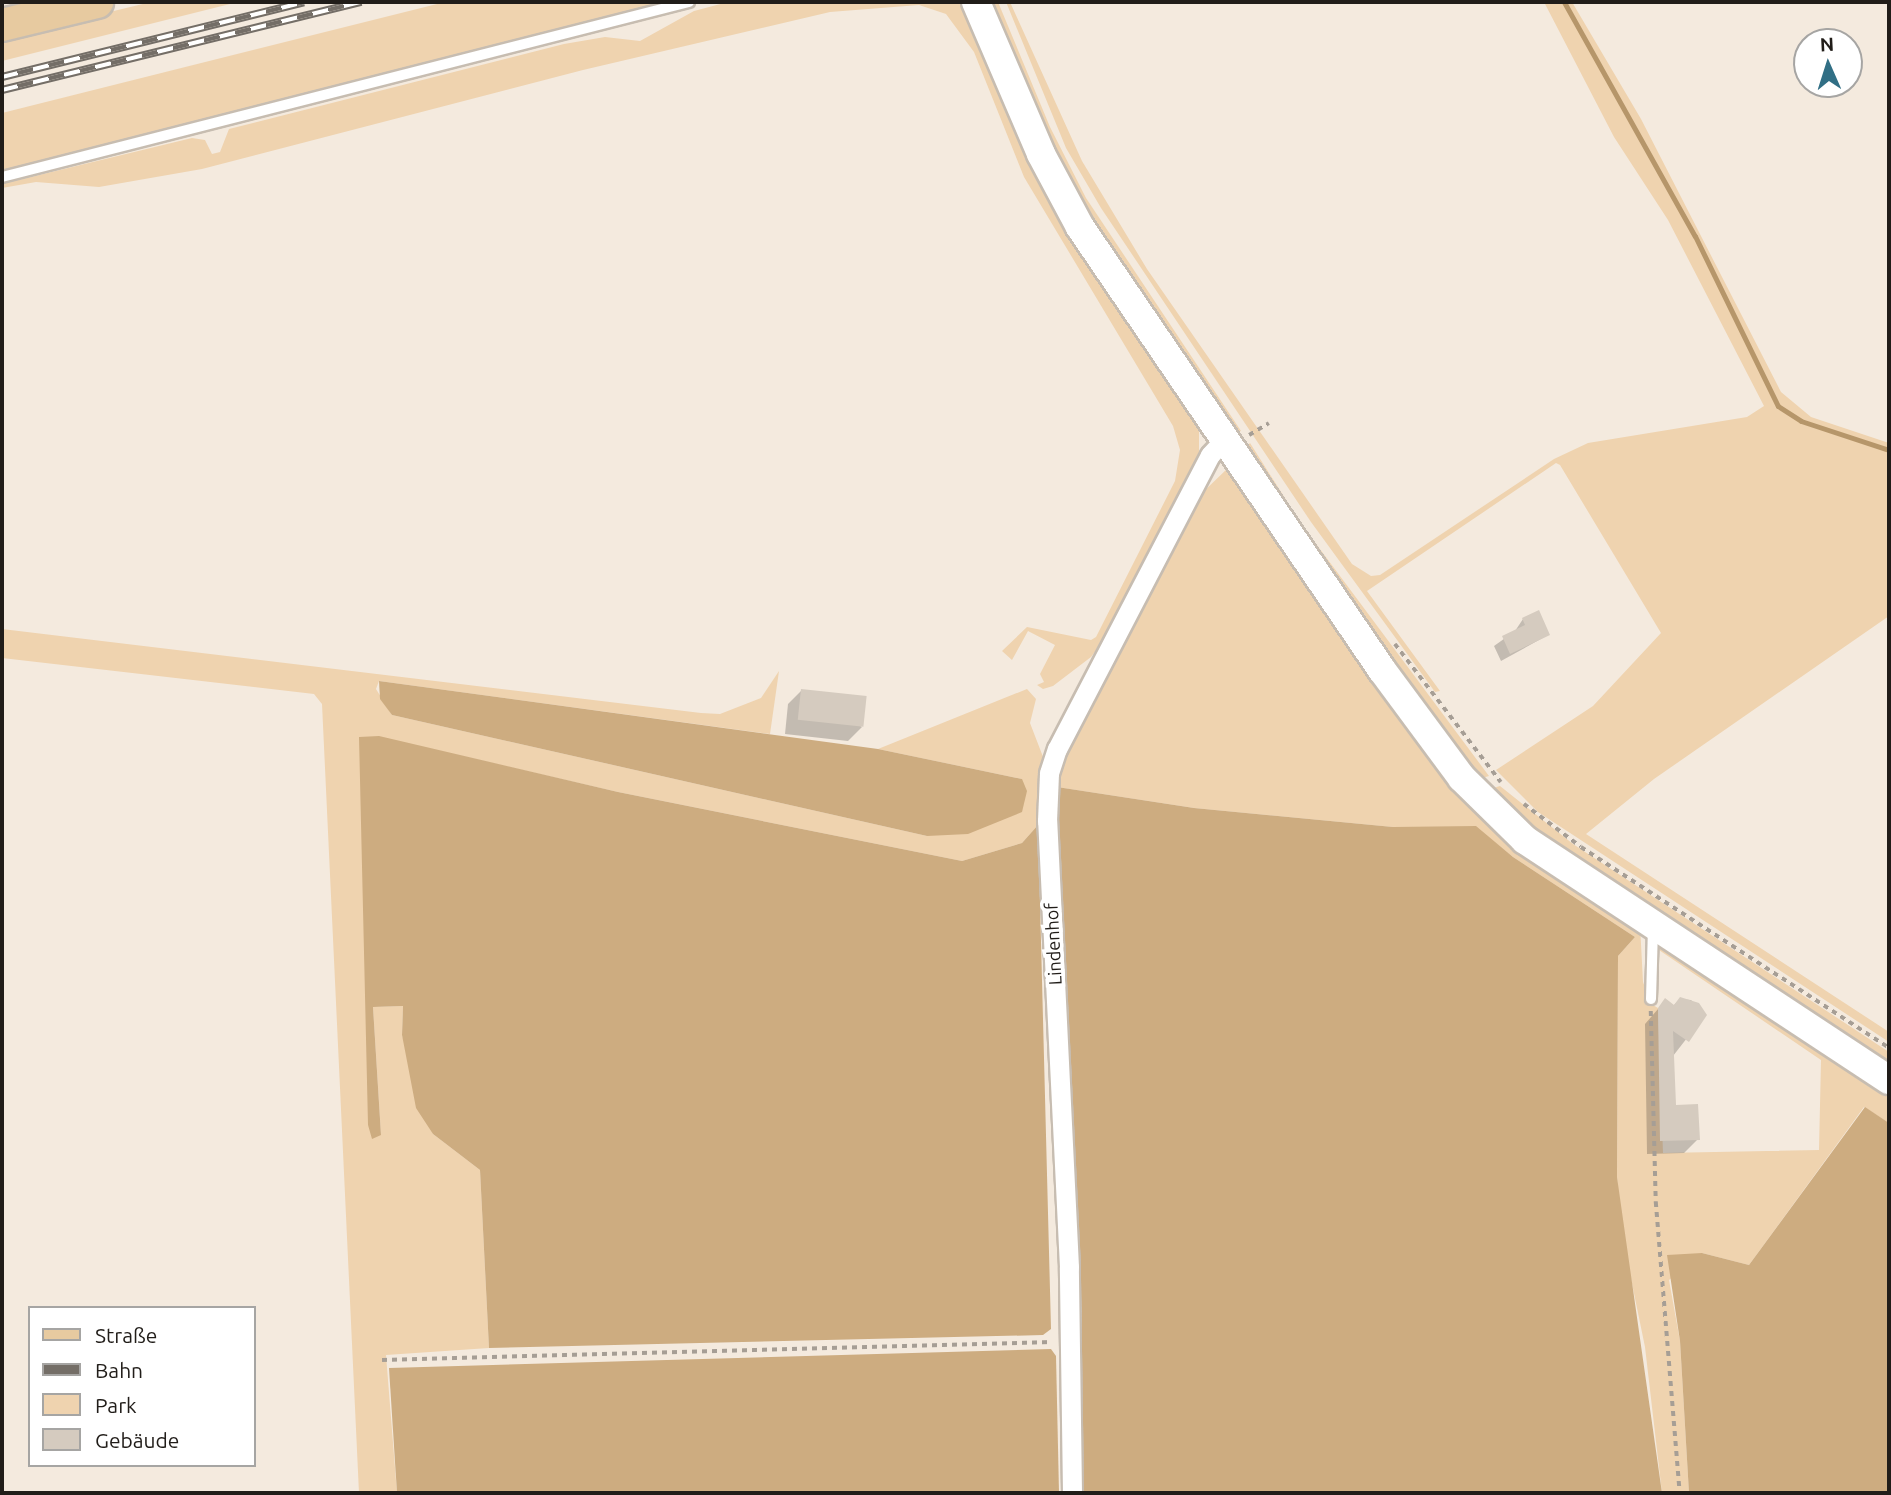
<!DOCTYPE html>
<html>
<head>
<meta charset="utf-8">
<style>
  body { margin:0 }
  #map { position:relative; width:1891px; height:1495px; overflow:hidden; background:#f4eade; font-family:Ubuntu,sans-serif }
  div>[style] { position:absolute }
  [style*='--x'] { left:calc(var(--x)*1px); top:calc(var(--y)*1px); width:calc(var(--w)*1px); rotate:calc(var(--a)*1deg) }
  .green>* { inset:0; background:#efd3af }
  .forest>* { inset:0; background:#cdac80 }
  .shadow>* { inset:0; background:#0003 }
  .stream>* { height:5px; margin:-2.5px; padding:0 2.5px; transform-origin:2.5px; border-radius:2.5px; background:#b6966a }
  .building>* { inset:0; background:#d5cbbf; transform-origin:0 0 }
  .path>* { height:3.5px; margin-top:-1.75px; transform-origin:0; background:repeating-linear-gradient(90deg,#a69e95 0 5px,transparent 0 10px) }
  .roads { filter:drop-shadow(2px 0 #c7bdb1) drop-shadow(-2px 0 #c7bdb1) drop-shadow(0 2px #c7bdb1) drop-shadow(0 -2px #c7bdb1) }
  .lane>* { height:10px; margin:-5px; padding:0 5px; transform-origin:5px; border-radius:5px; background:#fff }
  .street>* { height:19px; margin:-9.5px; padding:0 9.5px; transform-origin:9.5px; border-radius:9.5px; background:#fff }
  .secondary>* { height:28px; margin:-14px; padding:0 14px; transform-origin:14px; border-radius:14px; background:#fff }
  .primary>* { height:32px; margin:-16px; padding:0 16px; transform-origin:16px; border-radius:16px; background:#e7caa0 }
  .rail>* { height:8px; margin-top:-4px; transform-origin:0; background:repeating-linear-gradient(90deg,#fff 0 16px,#746e67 0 32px); box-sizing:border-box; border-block:2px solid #746e67 }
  span { translate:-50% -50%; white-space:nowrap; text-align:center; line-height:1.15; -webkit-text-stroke:7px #fff; paint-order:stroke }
  .street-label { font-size:18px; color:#211d19 }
  .frame { position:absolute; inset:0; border:4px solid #211d19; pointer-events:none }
  .legend { position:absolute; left:28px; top:1306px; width:228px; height:161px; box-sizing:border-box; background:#fff; border:2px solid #a6a5a3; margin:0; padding:9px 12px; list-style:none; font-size:21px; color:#211d19 }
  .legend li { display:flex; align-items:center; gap:14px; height:35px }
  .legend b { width:35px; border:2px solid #a6a5a3 }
  .north { position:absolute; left:1793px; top:28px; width:70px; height:70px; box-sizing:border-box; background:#fff; border:2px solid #a6a5a3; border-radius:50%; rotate:357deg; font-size:19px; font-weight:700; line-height:28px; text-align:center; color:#211d19 }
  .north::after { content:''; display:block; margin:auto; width:24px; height:32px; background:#316f85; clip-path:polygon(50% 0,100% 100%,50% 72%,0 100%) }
</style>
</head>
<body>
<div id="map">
  <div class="green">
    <i style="clip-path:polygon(151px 2px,238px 2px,2px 61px,2px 38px)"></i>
    <i style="clip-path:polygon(445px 2px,667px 2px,2px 171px,2px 113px)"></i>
    <i style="clip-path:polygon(728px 2px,967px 2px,1199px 419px,1199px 455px,1110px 632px,1091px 657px,1053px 686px,1043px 689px,1037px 685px,1044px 682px,1040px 674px,1055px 645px,1028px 631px,1012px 660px,1002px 651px,1027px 627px,1091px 640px,1096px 637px,1175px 481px,1180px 450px,1173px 426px,1024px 177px,974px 52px,946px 14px,919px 5px,830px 12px,583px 70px,202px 169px,99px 187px,36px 182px,2px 188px,2px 184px,192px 138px,205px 140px,212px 154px,220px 152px,229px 129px,564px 44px,605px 37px,640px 41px,694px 11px)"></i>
    <i style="clip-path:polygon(986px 2px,998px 2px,1050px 127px,1086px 198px,1241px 431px,1230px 433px,1077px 203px)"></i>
    <i style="clip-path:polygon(1006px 2px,1010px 2px,1082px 161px,1147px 269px,1352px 564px,1371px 576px,1380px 575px,1554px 459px,1588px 443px,1747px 417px,1764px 406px,1668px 220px,1614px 137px,1544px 2px,1572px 2px,1641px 119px,1781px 392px,1811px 417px,1889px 443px,1889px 616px,1654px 779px,1586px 834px,1889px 1032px,1889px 1042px,1538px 812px,1496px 770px,1593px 706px,1661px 633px,1560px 465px,1556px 463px,1367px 591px,1440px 691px,1435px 692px,1311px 522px,1101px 208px,1066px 148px)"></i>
    <i style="clip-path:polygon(1250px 443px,1302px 525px,1489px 776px,1476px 780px,1457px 757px,1246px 448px)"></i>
    <i style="clip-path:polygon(1229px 467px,1449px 775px,1640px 925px,1643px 982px,1651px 1004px,1658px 1008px,1663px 1153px,1819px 1150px,1821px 1060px,1656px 948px,1664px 941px,1889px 1088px,1889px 1123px,1864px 1107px,1749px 1265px,1702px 1253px,1669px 1280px,1680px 1341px,1689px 1493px,1662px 1493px,1645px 1347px,1621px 1230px,1617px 1177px,1618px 956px,1635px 937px,1513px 857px,1476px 827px,1393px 827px,1194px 808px,1057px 787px,1060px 764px,1072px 737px,1199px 496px)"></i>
    <i style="clip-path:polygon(2px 629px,701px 713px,720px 714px,761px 698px,779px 671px,770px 734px,379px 681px,376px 689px,392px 715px,927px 836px,1022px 779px,878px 749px,1027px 689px,1036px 699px,1030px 723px,1045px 762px,1038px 825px,1022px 843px,962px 861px,618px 792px,379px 737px,368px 1125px,381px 1135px,373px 1007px,403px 1006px,402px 1035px,433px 1134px,480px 1170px,489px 1348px,386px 1355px,397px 1493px,359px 1493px,322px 704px,314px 694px,2px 658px)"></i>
    <i style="clip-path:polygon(1500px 786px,1573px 844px,1889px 1052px,1889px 1068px,1532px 833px,1490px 789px)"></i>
  </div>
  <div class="forest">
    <i style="clip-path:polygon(379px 681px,878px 749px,1022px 779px,1027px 791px,1022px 812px,968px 834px,927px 836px,392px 715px,380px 699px)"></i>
    <i style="clip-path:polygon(379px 736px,618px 792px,962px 861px,1022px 843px,1038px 825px,1051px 1329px,1043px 1335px,489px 1348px,480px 1170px,433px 1134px,416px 1108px,402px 1035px,403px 1006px,373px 1007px,381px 1135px,372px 1139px,368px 1125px,359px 737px)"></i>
    <i style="clip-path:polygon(1057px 787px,1194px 808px,1393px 827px,1476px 826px,1513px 857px,1635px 937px,1618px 956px,1617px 1177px,1662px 1493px,1080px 1493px,1082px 1318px)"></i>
    <i style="clip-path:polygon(1865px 1107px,1889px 1123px,1889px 1493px,1689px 1493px,1680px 1341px,1667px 1255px,1702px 1253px,1749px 1265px)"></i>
    <i style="clip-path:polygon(1051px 1349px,1056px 1356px,1059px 1493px,397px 1493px,389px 1368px)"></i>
  </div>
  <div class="shadow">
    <i style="clip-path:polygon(1523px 619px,1548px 635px,1501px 661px,1494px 646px,1515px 631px)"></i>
    <i style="clip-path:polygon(802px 690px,862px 727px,848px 741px,785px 734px,788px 704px)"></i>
    <i style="clip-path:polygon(1680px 999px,1691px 1000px,1705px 1015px,1673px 1056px,1674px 1107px,1698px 1139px,1684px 1153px,1647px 1154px,1645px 1024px,1665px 1001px,1673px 1006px)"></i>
  </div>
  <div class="stream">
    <i style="--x:1564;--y:2;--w:268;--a:60.8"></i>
    <i style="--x:1695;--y:236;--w:189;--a:64"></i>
    <i style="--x:1778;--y:406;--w:27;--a:33"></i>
    <i style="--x:1801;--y:421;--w:93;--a:18.2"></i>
  </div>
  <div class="building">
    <i style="clip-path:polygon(1539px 610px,1550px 635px,1510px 654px,1502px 636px,1525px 625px,1522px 618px)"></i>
    <i style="left:801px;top:689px;width:66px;height:31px;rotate:6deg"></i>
    <i style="clip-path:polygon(1680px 997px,1699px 1003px,1707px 1015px,1689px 1042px,1673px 1031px,1676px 1105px,1698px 1104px,1700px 1140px,1660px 1141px,1658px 1008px,1665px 998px,1674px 1005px)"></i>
  </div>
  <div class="path">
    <i style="--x:1249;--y:435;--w:23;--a:-31"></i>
    <i style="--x:1395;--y:644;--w:174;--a:52.5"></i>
    <i style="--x:1524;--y:804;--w:71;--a:37"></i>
    <i style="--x:1581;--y:847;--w:368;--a:33.1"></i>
    <i style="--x:1651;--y:1011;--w:191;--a:88.5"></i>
    <i style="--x:1656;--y:1202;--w:292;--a:85.3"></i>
    <i style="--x:382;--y:1360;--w:670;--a:-1.54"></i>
  </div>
  <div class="roads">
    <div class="lane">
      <i style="--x:2;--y:177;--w:709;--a:-14.29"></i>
      <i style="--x:1651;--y:999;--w:70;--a:-88.4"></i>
    </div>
    <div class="street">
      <i style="--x:1072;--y:1493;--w:226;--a:-90.8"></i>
      <i style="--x:1069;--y:1267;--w:447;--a:-92.8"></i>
      <i style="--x:1047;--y:821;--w:48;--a:-87.6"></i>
      <i style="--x:1049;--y:773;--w:25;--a:-72"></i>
      <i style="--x:1057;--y:749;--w:331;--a:-62.5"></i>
      <i style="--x:1210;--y:455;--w:21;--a:-47"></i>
    </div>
    <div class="secondary">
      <i style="--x:976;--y:2;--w:165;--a:66.8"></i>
      <i style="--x:1041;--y:154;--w:83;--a:61.9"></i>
      <i style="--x:1080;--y:227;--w:536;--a:55.72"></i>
      <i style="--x:1382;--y:670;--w:134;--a:53.5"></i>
      <i style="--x:1462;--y:778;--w:88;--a:44.5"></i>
      <i style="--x:1525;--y:840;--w:436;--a:33.4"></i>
    </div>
    <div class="primary">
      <i style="--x:2;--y:25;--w:98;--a:-13.6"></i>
    </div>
  </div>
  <div class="rail">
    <i style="--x:2;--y:77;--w:311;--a:-13.9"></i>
    <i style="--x:2;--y:90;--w:370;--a:-13.8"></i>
  </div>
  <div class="street-label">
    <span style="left:1053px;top:944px;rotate:-93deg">Lindenhof</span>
  </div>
  <div class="frame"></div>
  <ul class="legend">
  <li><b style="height:9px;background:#e7caa0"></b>Straße</li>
  <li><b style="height:9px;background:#746e67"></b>Bahn</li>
  <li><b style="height:19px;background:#efd3af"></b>Park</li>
  <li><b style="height:19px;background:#d5cbbf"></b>Gebäude</li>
  </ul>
  <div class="north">N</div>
</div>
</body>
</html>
